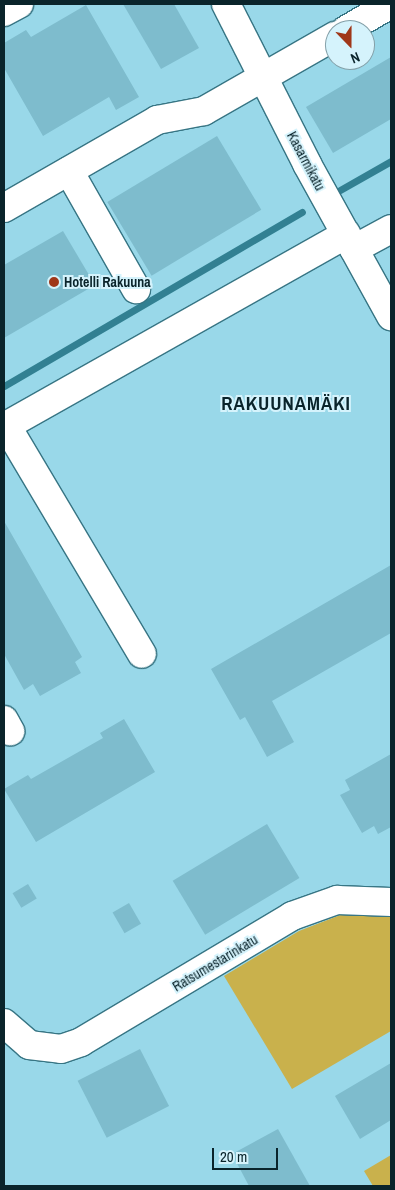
<!DOCTYPE html>
<html>
<head>
<meta charset="utf-8">
<style>
  body { margin:0 }
  #map { position:relative; width:395px; height:1190px; overflow:hidden; background:#99d8e9; font-family:"Archivo Narrow",sans-serif }
  div>[style] { position:absolute }
  [style*='--x'] { left:calc(var(--x)*1px); top:calc(var(--y)*1px); width:calc(var(--w)*1px); rotate:calc(var(--a)*1deg) }
  .green>* { inset:0; background:#c9b14c }
  .stream>* { height:7px; margin:-3.5px; padding:0 3.5px; transform-origin:3.5px; border-radius:3.5px; background:#328092 }
  .building>* { inset:0; background:#7ebccd; transform-origin:0 0 }
  .roads { filter:drop-shadow(1px 0 #377584) drop-shadow(-1px 0 #377584) drop-shadow(0 1px #377584) drop-shadow(0 -1px #377584) }
  .minor>* { height:28px; margin:-14px; padding:0 14px; transform-origin:14px; border-radius:14px; background:#fff }
  .dots>* { width:14px; height:14px; translate:-50% -50%; box-sizing:border-box; border:2px solid #d5f3fc; border-radius:50% }
  span { translate:-50% -50%; white-space:nowrap; text-align:center; line-height:1.15; -webkit-text-stroke:4px #d5f3fc; paint-order:stroke }
  .street-label { font-size:14px; color:#0a242b }
  .poi-label { font-size:14px; color:#0a242b; font-weight:700 }
  .left { translate:0 -50%; text-align:left }
  .district-label { font-size:19px; color:#0a242b; font-weight:700; letter-spacing:1px }
  .frame { position:absolute; inset:0; border:5px solid #0a242b; pointer-events:none }
  .north { position:absolute; left:325px; top:20px; width:50px; height:50px; box-sizing:border-box; background:#d5f3fc; border:1px solid #84a0a8; border-radius:50%; rotate:158deg; font-size:14px; font-weight:700; line-height:20px; text-align:center; color:#0a242b }
  .north::after { content:''; display:block; margin:auto; width:18px; height:22px; background:#9f3719; clip-path:polygon(50% 0,100% 100%,50% 72%,0 100%) }
  .scale { position:absolute; left:212px; top:1148px; width:66px; height:22px; box-sizing:border-box; border:2px solid #0a242b; border-top:0; padding-left:6px; font-size:15px; line-height:18px; white-space:nowrap; color:#0a242b; -webkit-text-stroke:4px #d5f3fc; paint-order:stroke }
</style>
</head>
<body>
<div id="map">
  <div class="green">
    <i style="clip-path:polygon(391px 910px,391px 1031px,292px 1089px,224px 976px,299px 931px,348px 912px)"></i>
    <i style="clip-path:polygon(391px 1155px,391px 1186px,373px 1186px,364px 1171px)"></i>
  </div>
  <div class="stream">
    <i style="--x:340;--y:190;--w:59;--a:-29.6"></i>
    <i style="--x:4;--y:386;--w:345;--a:-30.3"></i>
  </div>
  <div class="building">
    <i style="clip-path:polygon(123px 4px,174px 4px,199px 48px,161px 69px)"></i>
    <i style="clip-path:polygon(86px 5px,139px 97px,116px 110px,109px 97px,43px 136px,4px 68px,4px 43px,26px 30px,31px 37px)"></i>
    <i style="clip-path:polygon(391px 57px,391px 119px,333px 153px,306px 107px)"></i>
    <i style="left:217px;top:136px;width:86px;height:128px;rotate:59deg"></i>
    <i style="clip-path:polygon(63px 231px,95px 285px,4px 338px,4px 265px)"></i>
    <i style="clip-path:polygon(4px 521px,82px 657px,75px 662px,81px 673px,40px 696px,33px 684px,24px 690px,4px 654px)"></i>
    <i style="clip-path:polygon(391px 565px,391px 633px,272px 701px,294px 742px,267px 757px,245px 717px,240px 720px,211px 669px)"></i>
    <i style="clip-path:polygon(124px 719px,155px 772px,36px 842px,4px 789px,28px 775px,31px 779px,103px 738px,100px 733px)"></i>
    <i style="clip-path:polygon(391px 754px,391px 827px,378px 834px,374px 826px,362px 833px,340px 795px,350px 790px,345px 780px)"></i>
    <i style="left:267px;top:824px;width:63px;height:110px;rotate:59deg"></i>
    <i style="left:28px;top:884px;width:17px;height:18px;rotate:59deg"></i>
    <i style="left:129px;top:903px;width:24px;height:19px;rotate:60deg"></i>
    <i style="left:140px;top:1049px;width:64px;height:70px;rotate:63deg"></i>
    <i style="clip-path:polygon(391px 1063px,391px 1120px,360px 1139px,335px 1096px)"></i>
    <i style="clip-path:polygon(278px 1129px,310px 1186px,249px 1186px,232px 1154px)"></i>
  </div>
  <div class="roads">
    <div class="minor">
      <i style="--x:226;--y:4;--w:179;--a:63.1"></i>
      <i style="--x:307;--y:164;--w:174;--a:61.1"></i>
      <i style="--x:4;--y:12;--w:17;--a:-28"></i>
      <i style="--x:346;--y:30;--w:52;--a:-30"></i>
      <i style="--x:69;--y:171;--w:136;--a:60.4"></i>
      <i style="--x:4;--y:208;--w:177;--a:-29.9"></i>
      <i style="--x:157;--y:120;--w:48;--a:-10.8"></i>
      <i style="--x:204;--y:111;--w:151;--a:-29.8"></i>
      <i style="--x:354;--y:249;--w:42;--a:-28.4"></i>
      <i style="--x:6;--y:425;--w:266;--a:59.3"></i>
      <i style="--x:4;--y:427;--w:393;--a:-29.4"></i>
      <i style="--x:4;--y:720;--w:13;--a:61"></i>
      <i style="--x:4;--y:1023;--w:33;--a:41"></i>
      <i style="--x:29;--y:1045;--w:32;--a:7"></i>
      <i style="--x:61;--y:1049;--w:21;--a:-19"></i>
      <i style="--x:81;--y:1042;--w:246;--a:-30.8"></i>
      <i style="--x:292;--y:916;--w:48;--a:-19.6"></i>
      <i style="--x:337;--y:900;--w:54;--a:2.1"></i>
    </div>
  </div>
  <div class="dots">
    <i style="left:54px;top:282px;background:#9f3719"></i>
  </div>
  <div class="street-label">
    <span style="left:306px;top:161px;rotate:62deg">Kasarmikatu</span>
    <span style="left:215px;top:963px;rotate:-31deg">Ratsumestarinkatu</span>
  </div>
  <div class="poi-label">
    <span class="left" style="left:64px;top:282px">Hotelli Rakuuna</span>
  </div>
  <div class="district-label">
    <span style="left:286px;top:404px">RAKUUNAMÄKI</span>
  </div>
  <div class="frame"></div>
  <div class="north">N</div>
  <div class="scale">20 m</div>
</div>
</body>
</html>
